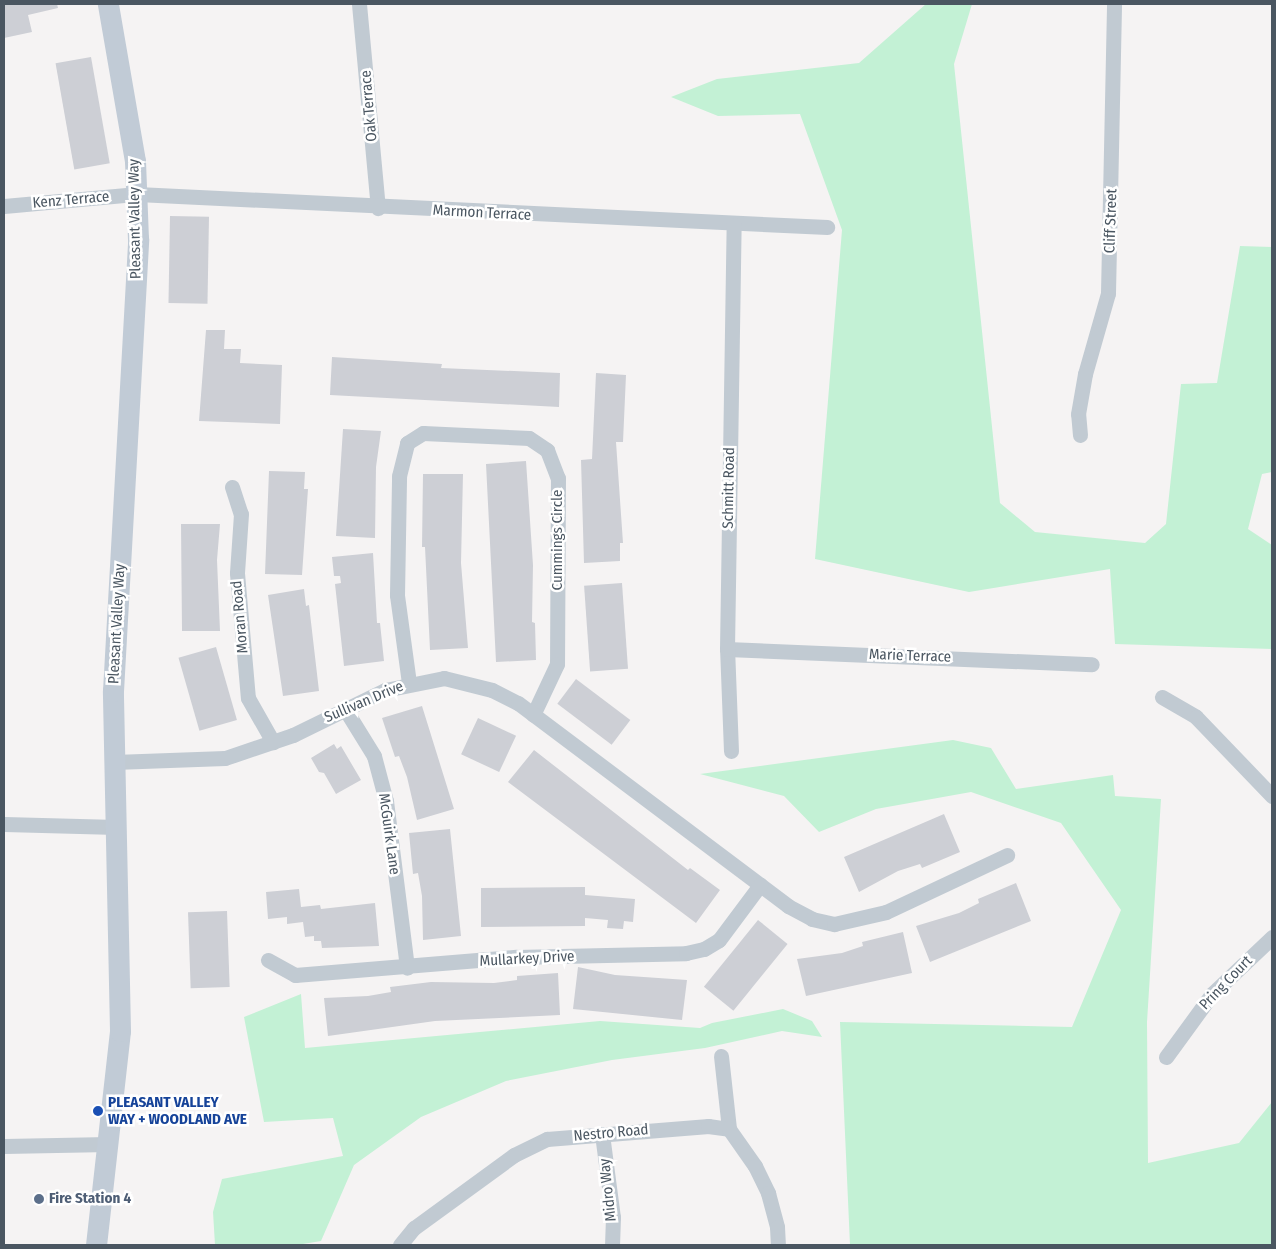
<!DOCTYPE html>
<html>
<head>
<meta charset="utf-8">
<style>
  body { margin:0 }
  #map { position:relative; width:1276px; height:1249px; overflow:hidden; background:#f5f3f3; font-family:"Fira Sans Condensed",sans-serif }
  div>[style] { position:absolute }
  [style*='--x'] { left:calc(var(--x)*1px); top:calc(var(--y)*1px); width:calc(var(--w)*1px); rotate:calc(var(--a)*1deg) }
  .green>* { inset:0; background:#c3f1d5 }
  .building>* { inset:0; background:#cdcfd5; transform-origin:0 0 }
  .street>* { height:15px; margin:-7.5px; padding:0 7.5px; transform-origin:7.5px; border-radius:7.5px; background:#c1cad2 }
  .secondary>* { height:21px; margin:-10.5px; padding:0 10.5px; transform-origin:10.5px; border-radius:10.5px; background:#c1cbd6 }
  .dots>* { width:14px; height:14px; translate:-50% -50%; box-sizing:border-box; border:2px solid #fff; border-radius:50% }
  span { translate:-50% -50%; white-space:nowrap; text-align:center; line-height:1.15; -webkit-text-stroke:5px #fff; paint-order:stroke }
  .street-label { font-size:15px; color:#4a5661 }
  .transit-label { font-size:15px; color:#164399; font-weight:700 }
  .left { translate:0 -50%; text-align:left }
  .service-label { font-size:15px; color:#4e5e75; font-weight:700 }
  .frame { position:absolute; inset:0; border:5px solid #4a5661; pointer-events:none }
</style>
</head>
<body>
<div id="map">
  <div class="green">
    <i style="clip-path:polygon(926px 4px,972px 4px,954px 64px,1000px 503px,1035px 532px,1145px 543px,1166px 524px,1181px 384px,1217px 383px,1240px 246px,1272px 247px,1272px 472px,1262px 474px,1248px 529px,1272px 545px,1272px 649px,1115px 644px,1110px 569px,969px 592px,815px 559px,842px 230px,800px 114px,718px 116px,671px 97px,717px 79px,859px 63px)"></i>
    <i style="clip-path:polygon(953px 740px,991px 748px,1016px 789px,1113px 775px,1115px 796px,1161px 799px,1147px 1022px,1148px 1163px,1239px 1143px,1272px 1102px,1271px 1245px,850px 1245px,840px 1022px,1072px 1027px,1121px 910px,1061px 823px,971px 792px,876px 809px,819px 832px,784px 796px,700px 774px)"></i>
    <i style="clip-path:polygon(301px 994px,305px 1048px,600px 1021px,700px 1028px,712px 1023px,783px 1009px,812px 1021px,822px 1037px,782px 1031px,705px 1048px,612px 1060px,506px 1081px,421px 1117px,354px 1165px,321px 1241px,297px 1245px,215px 1245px,213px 1212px,222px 1179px,343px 1156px,333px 1118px,264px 1122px,244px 1017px)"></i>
  </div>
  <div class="building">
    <i style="clip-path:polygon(4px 4px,57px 4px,58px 8px,28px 15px,32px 32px,4px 38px)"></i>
    <i style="left:91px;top:57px;width:108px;height:36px;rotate:80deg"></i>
    <i style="left:170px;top:216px;width:39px;height:87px;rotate:1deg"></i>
    <i style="clip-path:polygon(206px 330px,225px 330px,224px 349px,241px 349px,240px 363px,282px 365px,280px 424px,199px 421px)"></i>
    <i style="clip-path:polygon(332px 357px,442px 364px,441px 368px,560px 373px,559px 407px,330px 395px)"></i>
    <i style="clip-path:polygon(596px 373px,626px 375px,623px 442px,616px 442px,623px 543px,620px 543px,620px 561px,584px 563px,581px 460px,592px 459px)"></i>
    <i style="clip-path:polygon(343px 429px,381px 431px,376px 467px,375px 538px,336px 536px)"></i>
    <i style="clip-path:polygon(526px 461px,533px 565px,532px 622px,535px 623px,536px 660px,496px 662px,486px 464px)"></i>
    <i style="clip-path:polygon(269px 471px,305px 472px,304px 489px,308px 489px,302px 575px,265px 574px)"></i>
    <i style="clip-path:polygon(423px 474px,463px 474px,461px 563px,468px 648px,430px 650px,425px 547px,422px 547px)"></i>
    <i style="clip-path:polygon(181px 524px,220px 524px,217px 560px,220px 631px,182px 631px)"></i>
    <i style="clip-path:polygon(373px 553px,377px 623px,380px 623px,384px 661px,344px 666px,335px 584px,341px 583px,340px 576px,334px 576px,332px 557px)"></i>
    <i style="left:622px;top:583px;width:86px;height:38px;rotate:86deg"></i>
    <i style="clip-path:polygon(304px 589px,306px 606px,309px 605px,319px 691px,283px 696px,268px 595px)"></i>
    <i style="left:216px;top:647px;width:76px;height:39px;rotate:74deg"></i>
    <i style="left:576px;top:679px;width:68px;height:31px;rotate:37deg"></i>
    <i style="clip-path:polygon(422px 706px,454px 809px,417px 820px,407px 777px,399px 756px,395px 757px,382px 718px)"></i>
    <i style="left:478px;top:718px;width:42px;height:40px;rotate:25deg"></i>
    <i style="clip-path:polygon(334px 744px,337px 749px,341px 746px,361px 780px,336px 794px,324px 773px,319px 772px,311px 758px)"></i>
    <i style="clip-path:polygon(534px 750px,688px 870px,690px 868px,720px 890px,696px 923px,508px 782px)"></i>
    <i style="clip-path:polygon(944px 814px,960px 852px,922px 868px,920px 864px,898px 871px,859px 892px,844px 857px)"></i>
    <i style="clip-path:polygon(450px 829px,461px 936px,423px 940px,422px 896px,418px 873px,413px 874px,409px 833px)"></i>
    <i style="clip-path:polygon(1016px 883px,1031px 921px,930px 962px,916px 926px,959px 913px,979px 903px,978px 899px)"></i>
    <i style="clip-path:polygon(585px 887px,585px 895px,635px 899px,633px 922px,624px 921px,623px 929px,607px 928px,608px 920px,585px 918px,585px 926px,481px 927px,481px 888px)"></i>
    <i style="clip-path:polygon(299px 889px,301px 907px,320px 905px,321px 909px,375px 903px,379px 946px,322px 948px,321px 941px,314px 941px,314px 936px,305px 937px,303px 922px,287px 924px,287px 917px,268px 919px,266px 892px)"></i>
    <i style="left:227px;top:911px;width:76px;height:39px;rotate:88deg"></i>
    <i style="left:758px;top:920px;width:38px;height:86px;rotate:39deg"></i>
    <i style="clip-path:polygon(903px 932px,912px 973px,806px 996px,797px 959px,842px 953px,863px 946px,862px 942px)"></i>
    <i style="clip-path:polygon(578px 967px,615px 975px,687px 980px,682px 1020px,573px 1009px)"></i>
    <i style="clip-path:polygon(558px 973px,560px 1015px,435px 1021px,328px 1036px,324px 998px,368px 996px,391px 992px,390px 987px,431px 982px,494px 983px,517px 980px,517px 976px)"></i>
  </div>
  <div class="street">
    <i style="--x:359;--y:4;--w:205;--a:84.7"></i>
    <i style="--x:4;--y:206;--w:134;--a:-5.2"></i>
    <i style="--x:137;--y:194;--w:691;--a:2.74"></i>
    <i style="--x:1080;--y:435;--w:21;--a:-95"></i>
    <i style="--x:1078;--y:414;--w:41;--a:-80.1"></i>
    <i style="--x:1085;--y:374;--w:84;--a:-74.1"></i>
    <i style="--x:1108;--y:293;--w:289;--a:-88.8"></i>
    <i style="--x:232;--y:487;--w:28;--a:72"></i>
    <i style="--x:241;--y:514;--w:59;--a:93.9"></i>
    <i style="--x:237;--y:573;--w:125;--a:85"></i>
    <i style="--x:248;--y:698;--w:51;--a:60.4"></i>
    <i style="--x:727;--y:649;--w:365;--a:2.4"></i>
    <i style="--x:409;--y:683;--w:89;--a:-97.8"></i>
    <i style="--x:397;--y:595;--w:119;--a:-89"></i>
    <i style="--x:399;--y:476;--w:34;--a:-76"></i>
    <i style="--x:407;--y:443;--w:19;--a:-32"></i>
    <i style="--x:423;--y:433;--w:106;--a:2.7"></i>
    <i style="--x:529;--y:438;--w:22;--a:34"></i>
    <i style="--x:547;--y:450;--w:30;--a:69"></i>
    <i style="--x:558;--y:478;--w:186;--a:90.3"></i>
    <i style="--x:557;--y:664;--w:56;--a:115.2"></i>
    <i style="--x:1162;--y:697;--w:39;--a:30"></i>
    <i style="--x:1196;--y:717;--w:110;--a:46.1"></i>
    <i style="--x:345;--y:709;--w:55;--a:58.3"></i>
    <i style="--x:374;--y:756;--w:47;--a:75.1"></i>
    <i style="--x:386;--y:801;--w:168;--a:82.8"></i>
    <i style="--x:731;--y:751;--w:102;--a:-92.2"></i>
    <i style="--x:727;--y:649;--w:424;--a:-89.1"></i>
    <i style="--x:114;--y:762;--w:111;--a:-2.1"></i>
    <i style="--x:225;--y:758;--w:72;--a:-18.7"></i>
    <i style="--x:293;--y:735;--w:102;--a:-26.1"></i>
    <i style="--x:385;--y:690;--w:60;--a:-11.5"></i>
    <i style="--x:444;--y:678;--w:49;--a:14"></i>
    <i style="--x:492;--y:690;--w:29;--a:27"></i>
    <i style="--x:518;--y:703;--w:338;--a:36.9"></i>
    <i style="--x:788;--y:906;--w:27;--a:28"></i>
    <i style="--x:812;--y:919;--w:23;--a:13"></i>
    <i style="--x:834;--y:924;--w:53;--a:-13"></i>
    <i style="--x:886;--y:912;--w:134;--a:-25.2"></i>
    <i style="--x:4;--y:824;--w:113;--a:1.5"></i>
    <i style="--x:268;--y:960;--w:31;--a:29"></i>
    <i style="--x:295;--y:975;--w:222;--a:-4.7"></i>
    <i style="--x:516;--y:957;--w:170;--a:-1.3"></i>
    <i style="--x:686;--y:953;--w:18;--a:-13"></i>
    <i style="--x:704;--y:949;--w:17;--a:-31"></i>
    <i style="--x:719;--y:940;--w:69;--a:-53.3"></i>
    <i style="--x:721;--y:1056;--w:73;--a:83.7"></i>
    <i style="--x:1166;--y:1057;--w:78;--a:-53.9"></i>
    <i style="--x:1212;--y:994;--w:83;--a:-43.5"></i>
    <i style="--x:602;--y:1134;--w:84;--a:82.5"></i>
    <i style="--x:613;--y:1217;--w:28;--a:92"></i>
    <i style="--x:4;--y:1146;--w:105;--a:-1.1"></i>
    <i style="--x:400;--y:1245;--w:22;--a:-51"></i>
    <i style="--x:414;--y:1228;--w:124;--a:-36.1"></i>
    <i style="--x:514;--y:1155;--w:37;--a:-26"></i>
    <i style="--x:547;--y:1139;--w:162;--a:-4.6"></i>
    <i style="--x:708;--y:1126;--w:21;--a:8"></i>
    <i style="--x:729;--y:1129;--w:45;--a:54.9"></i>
    <i style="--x:755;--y:1166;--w:30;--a:64"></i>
    <i style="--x:768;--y:1193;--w:35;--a:75"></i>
    <i style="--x:777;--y:1227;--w:18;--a:87"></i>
  </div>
  <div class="secondary">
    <i style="--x:96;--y:1245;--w:215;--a:-83.6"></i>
    <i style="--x:120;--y:1031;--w:340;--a:-91.2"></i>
    <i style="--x:113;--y:691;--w:453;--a:-86.8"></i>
    <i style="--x:138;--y:239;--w:78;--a:-92.2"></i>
    <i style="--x:135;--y:161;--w:159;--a:-99.8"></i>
  </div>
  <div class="dots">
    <i style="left:98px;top:1111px;background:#1a4fb4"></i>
    <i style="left:39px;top:1199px;background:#5c6f8a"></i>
  </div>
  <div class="street-label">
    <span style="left:369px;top:106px;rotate:-95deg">Oak Terrace</span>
    <span style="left:71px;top:200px;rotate:-5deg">Kenz Terrace</span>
    <span style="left:482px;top:213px;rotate:3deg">Marmon Terrace</span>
    <span style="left:135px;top:219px;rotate:-91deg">Pleasant Valley Way</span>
    <span style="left:1111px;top:221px;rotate:-88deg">Cliff Street</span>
    <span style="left:729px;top:488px;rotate:-89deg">Schmitt Road</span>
    <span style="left:558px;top:540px;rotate:-90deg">Cummings Circle</span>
    <span style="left:240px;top:617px;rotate:-95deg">Moran Road</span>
    <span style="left:117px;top:624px;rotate:-87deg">Pleasant Valley Way</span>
    <span style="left:910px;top:656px;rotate:2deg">Marie Terrace</span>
    <span style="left:364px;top:702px;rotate:-23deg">Sullivan Drive</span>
    <span style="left:389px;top:834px;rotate:82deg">McGuirk Lane</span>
    <span style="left:527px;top:959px;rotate:-3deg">Mullarkey Drive</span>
    <span style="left:1226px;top:983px;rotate:-46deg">Pring Court</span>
    <span style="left:611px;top:1133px;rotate:-5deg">Nestro Road</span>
    <span style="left:608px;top:1190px;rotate:-96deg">Midro Way</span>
  </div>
  <div class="transit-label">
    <span class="left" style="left:108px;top:1111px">PLEASANT VALLEY<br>WAY + WOODLAND AVE</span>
  </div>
  <div class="service-label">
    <span class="left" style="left:49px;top:1199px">Fire Station 4</span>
  </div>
  <div class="frame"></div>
</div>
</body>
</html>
